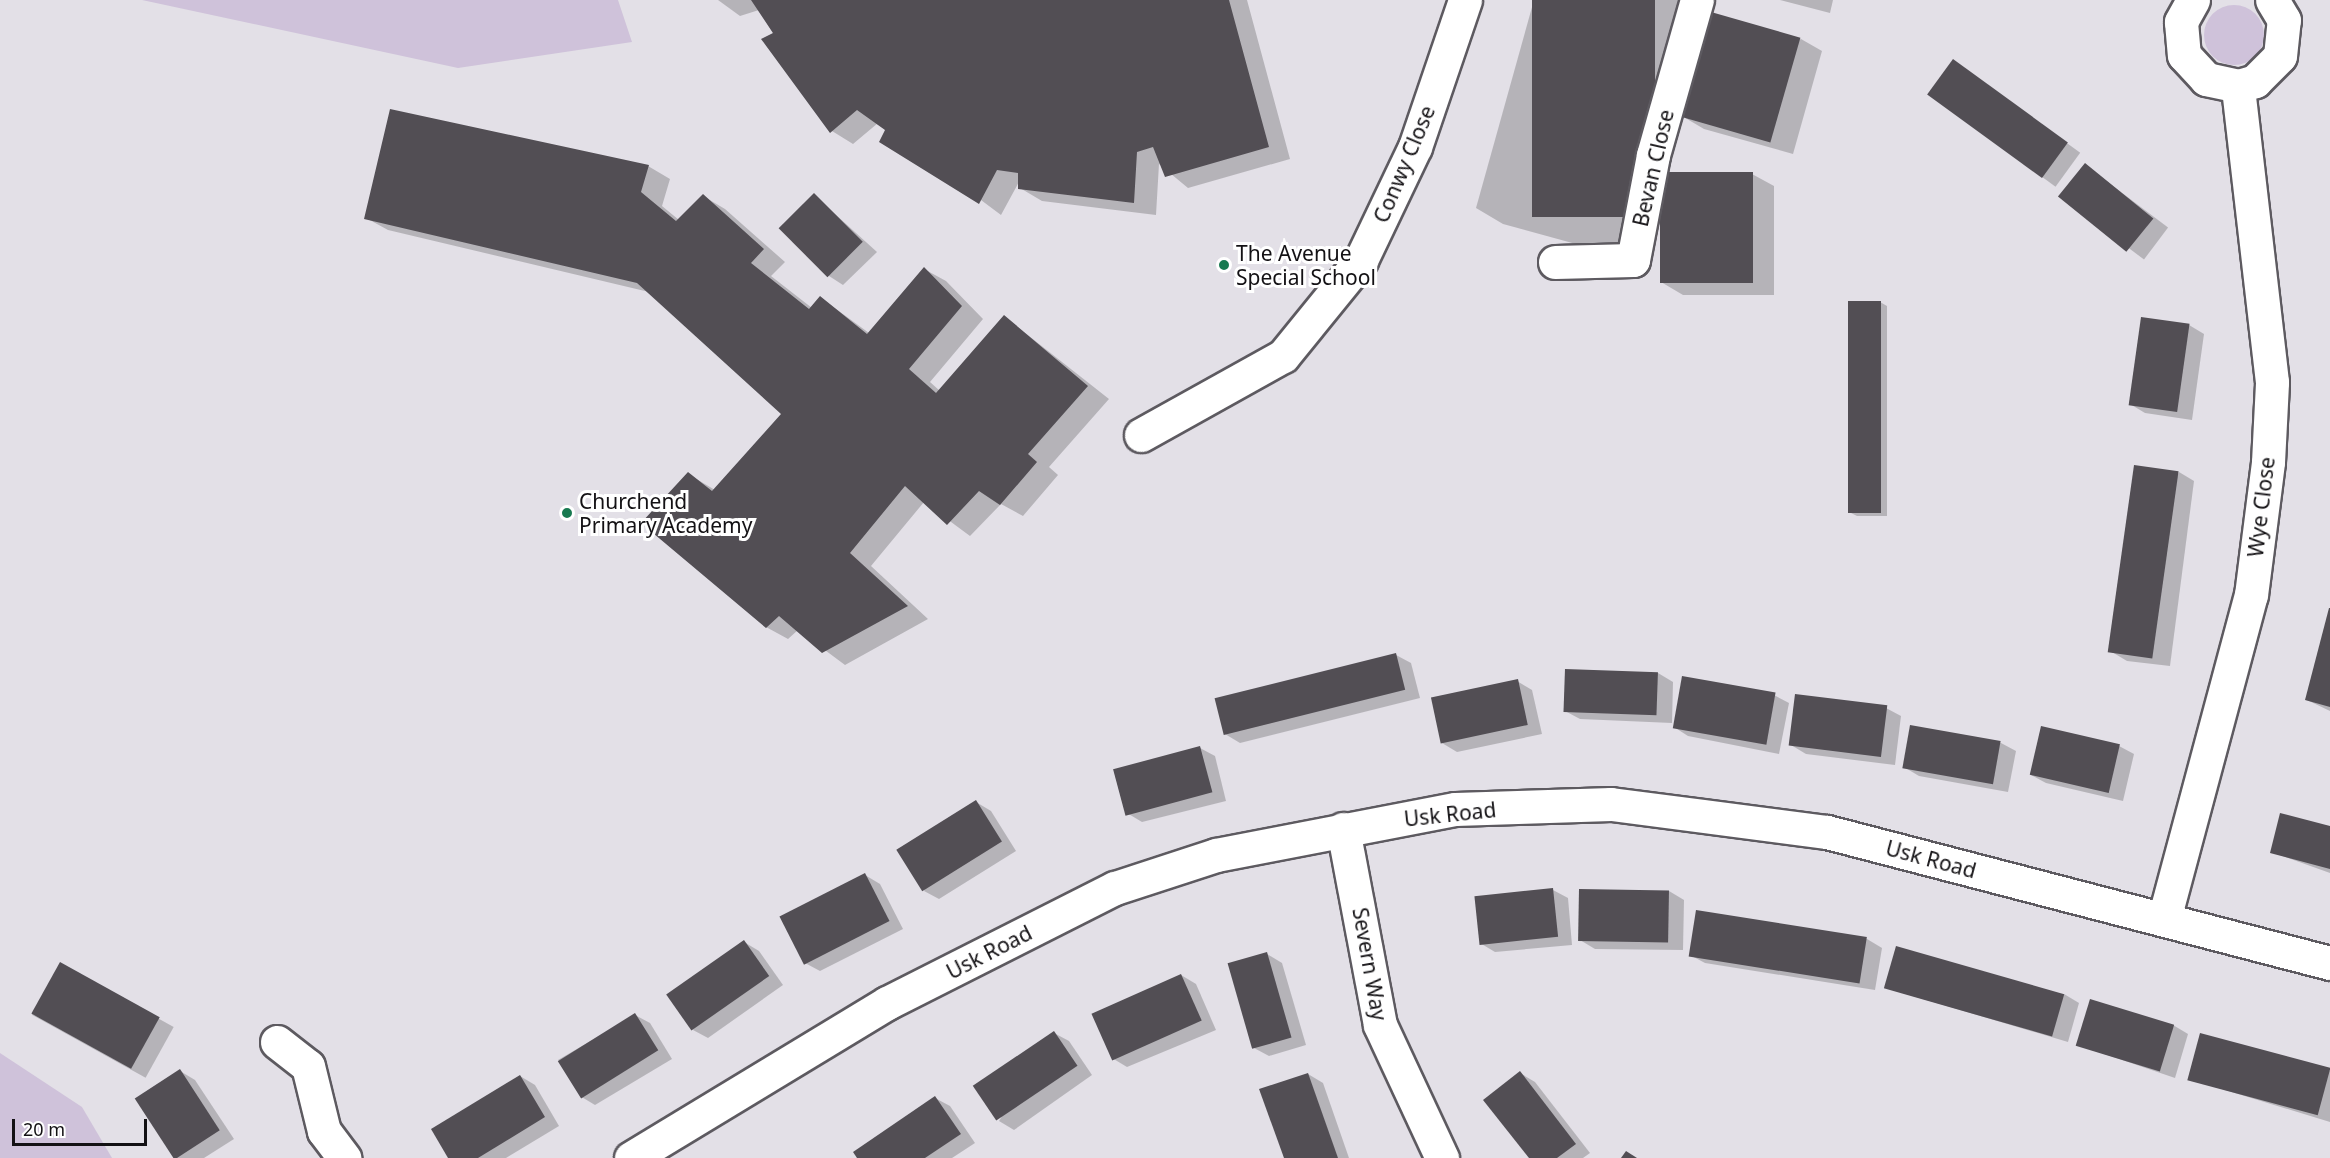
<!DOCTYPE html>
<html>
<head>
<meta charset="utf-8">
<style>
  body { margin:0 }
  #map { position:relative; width:2330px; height:1158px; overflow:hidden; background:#e3e0e7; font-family:"Noto Sans",sans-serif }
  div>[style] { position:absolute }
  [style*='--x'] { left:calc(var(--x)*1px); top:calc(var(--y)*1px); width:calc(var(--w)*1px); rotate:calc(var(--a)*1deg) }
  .green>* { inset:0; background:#cfc2da }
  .round { border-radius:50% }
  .shadow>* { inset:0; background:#0003; transform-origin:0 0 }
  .building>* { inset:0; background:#524e54; transform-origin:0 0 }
  .roads { filter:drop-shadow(2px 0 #5d5a60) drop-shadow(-2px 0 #5d5a60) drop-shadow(0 2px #5d5a60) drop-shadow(0 -2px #5d5a60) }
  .minor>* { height:33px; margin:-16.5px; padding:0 16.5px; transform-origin:16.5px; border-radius:16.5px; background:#fff }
  .dots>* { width:16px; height:16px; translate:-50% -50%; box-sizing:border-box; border:3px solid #fff; border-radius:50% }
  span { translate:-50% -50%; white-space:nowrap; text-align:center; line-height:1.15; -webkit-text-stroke:6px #fff; paint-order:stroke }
  .street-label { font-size:21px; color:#131114 }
  .poi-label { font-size:21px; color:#131114 }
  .left { translate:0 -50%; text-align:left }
  .scale { position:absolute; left:12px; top:1119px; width:135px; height:27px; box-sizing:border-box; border:3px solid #131114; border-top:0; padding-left:8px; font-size:18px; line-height:21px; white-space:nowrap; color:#131114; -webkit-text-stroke:4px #fff; paint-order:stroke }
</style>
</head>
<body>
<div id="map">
  <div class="green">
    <i style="clip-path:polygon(142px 0,618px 0,632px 42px,458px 68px)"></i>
    <i class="round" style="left:2204px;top:5px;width:60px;height:60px"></i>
    <i style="clip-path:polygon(0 1053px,82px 1107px,112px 1158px,0 1158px)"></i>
  </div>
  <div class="shadow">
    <i style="clip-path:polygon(718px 0,1247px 0,1290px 159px,1188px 188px,1159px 164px,1156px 215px,1042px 201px,1020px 188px,1020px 180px,1001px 215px,878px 123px,853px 144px,832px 131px,759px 10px,740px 16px)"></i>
    <i style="clip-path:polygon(1534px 0,1687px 0,1616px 255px,1503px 224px,1476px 208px)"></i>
    <i style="clip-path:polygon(1780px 0,1833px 0,1830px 13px)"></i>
    <i style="clip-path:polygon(1801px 39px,1822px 51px,1793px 154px,1704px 129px,1682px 116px)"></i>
    <i style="left:1954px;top:61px;width:156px;height:42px;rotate:36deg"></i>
    <i style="left:2085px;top:165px;width:104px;height:40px;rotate:37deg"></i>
    <i style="clip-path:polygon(648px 166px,670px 179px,662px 206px,679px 220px,703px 196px,725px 209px,785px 262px,771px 276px,812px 308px,821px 298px,869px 333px,924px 269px,946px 281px,983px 319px,930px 382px,940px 391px,1005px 317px,1109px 399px,1049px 467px,1058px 475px,1023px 516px,1001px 504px,970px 536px,924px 502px,871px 566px,928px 619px,845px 665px,798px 630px,788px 639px,766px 627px,688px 474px,715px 490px,783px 413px,649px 292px,388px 230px,366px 218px)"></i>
    <i style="clip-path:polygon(1752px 174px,1774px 186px,1774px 295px,1683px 295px,1661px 282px)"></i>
    <i style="clip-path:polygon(814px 195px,877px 252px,843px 285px,829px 276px)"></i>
    <i style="clip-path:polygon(1880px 302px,1887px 306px,1887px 516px,1857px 516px,1849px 512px)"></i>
    <i style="clip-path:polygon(2189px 325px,2204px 334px,2192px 420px,2145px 413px,2130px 404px)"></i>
    <i style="clip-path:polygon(2179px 472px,2194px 481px,2170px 666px,2127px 661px,2112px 652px)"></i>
    <i style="clip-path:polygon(2330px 611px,2330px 711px,2307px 700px)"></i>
    <i style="clip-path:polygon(1396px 655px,1411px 663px,1420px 698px,1240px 743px,1225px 734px)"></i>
    <i style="clip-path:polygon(1567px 670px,1658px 673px,1673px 682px,1672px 723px,1580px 719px,1565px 711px)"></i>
    <i style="clip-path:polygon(1517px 681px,1532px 690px,1542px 734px,1457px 752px,1442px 743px)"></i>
    <i style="clip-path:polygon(1774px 695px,1789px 703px,1779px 754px,1688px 736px,1674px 727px)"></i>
    <i style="clip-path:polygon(1886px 708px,1901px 716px,1895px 765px,1806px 754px,1791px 745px)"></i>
    <i style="clip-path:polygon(1911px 727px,2001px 743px,2016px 751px,2008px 792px,1919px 776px,1904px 767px)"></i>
    <i style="clip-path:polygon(2119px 746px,2134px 754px,2123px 801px,2046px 783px,2031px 775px)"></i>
    <i style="clip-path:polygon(1200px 748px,1215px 756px,1226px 801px,1142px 822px,1127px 813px)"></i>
    <i style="clip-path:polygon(976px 802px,991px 811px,1016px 851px,939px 899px,924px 891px)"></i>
    <i style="clip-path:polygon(2330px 828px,2330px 873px,2271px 852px)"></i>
    <i style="clip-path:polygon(865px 875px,880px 884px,903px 929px,820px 971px,805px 963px)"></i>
    <i style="clip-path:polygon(1553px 890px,1568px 898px,1572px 945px,1495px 952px,1480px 943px)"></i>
    <i style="clip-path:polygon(1669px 891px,1684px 900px,1683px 950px,1595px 949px,1580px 940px)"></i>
    <i style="clip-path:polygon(1867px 939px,1882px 948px,1875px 990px,1705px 963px,1690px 955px)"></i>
    <i style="clip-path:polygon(744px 942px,759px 951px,783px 985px,708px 1038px,693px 1030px)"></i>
    <i style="clip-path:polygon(1267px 954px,1282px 963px,1306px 1045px,1269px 1056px,1254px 1048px)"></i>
    <i style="left:60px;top:964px;width:130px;height:58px;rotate:29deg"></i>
    <i style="clip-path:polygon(1181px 975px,1196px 984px,1216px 1030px,1127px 1067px,1112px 1058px)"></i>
    <i style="clip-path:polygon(1886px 988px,2064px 994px,2079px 1003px,2068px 1042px)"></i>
    <i style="clip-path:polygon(635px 1015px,650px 1023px,672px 1059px,595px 1105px,580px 1096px,558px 1060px)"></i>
    <i style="clip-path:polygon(2173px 1025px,2188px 1034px,2175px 1078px,2078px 1045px)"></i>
    <i style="clip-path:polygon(1054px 1033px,1069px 1041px,1092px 1075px,1014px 1130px,999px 1121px)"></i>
    <i style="clip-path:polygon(180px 1071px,195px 1080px,234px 1139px,204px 1158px,177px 1158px,137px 1098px)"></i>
    <i style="clip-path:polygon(2330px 1071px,2330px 1122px,2189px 1079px)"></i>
    <i style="clip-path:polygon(1520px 1073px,1535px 1082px,1590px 1153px,1583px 1158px,1530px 1158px)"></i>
    <i style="clip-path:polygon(1308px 1074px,1323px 1083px,1349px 1158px,1285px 1158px)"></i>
    <i style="clip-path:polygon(520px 1076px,535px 1085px,559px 1126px,506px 1158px,450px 1158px)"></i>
    <i style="clip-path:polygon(935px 1098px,950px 1106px,975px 1143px,952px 1158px,859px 1158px)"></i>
  </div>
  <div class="building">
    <i style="clip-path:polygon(751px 0,1229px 0,1269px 147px,1165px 177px,1153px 147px,1137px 152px,1134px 203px,1018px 189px,1018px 173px,997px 170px,979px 204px,879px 142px,885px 130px,857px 110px,830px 133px,761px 39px,773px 33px)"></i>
    <i style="left:1532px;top:0;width:123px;height:217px"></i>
    <i style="left:1711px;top:12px;width:93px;height:109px;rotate:16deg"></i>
    <i style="left:1953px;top:59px;width:142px;height:44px;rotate:36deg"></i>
    <i style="clip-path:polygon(390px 109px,649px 165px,641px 192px,676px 221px,703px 194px,764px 249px,751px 263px,809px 309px,820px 296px,867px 334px,924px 267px,962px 306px,909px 369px,936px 393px,1004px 315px,1088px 386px,1028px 454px,1037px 462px,1000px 505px,979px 491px,947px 525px,905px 486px,850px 553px,908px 606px,822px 653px,779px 616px,766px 628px,641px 523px,688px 472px,712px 491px,781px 414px,637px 283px,364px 219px)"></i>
    <i style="left:2085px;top:163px;width:88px;height:43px;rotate:39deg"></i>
    <i style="left:1660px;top:172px;width:93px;height:111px"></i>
    <i style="left:814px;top:193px;width:69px;height:50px;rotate:45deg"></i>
    <i style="left:1848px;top:301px;width:33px;height:212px"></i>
    <i style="left:2141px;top:317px;width:49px;height:89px;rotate:8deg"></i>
    <i style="left:2134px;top:465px;width:45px;height:189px;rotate:8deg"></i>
    <i style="clip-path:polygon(2329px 608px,2330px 608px,2330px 707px,2305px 700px)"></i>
    <i style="left:1396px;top:653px;width:38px;height:187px;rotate:76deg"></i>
    <i style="left:1565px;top:669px;width:93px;height:43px;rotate:2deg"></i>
    <i style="left:1682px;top:676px;width:95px;height:53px;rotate:10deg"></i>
    <i style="left:1518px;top:679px;width:47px;height:89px;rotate:78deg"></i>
    <i style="left:1795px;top:694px;width:93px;height:52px;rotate:7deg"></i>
    <i style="left:1910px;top:725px;width:92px;height:44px;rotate:10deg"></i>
    <i style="left:2041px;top:726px;width:81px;height:50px;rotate:13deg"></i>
    <i style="left:1200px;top:746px;width:48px;height:90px;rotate:75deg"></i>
    <i style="left:976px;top:800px;width:49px;height:94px;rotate:58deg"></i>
    <i style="clip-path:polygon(2280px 813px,2330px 826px,2330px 869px,2270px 853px)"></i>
    <i style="left:865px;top:873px;width:54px;height:96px;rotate:63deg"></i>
    <i style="left:1553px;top:888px;width:49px;height:79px;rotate:84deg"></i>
    <i style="left:1579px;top:889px;width:90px;height:52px;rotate:1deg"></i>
    <i style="left:1696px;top:910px;width:173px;height:47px;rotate:9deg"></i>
    <i style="left:744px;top:940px;width:44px;height:95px;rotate:55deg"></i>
    <i style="left:1896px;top:946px;width:175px;height:44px;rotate:16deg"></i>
    <i style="left:1267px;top:952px;width:89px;height:41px;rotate:74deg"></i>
    <i style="left:60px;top:962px;width:114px;height:59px;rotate:29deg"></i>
    <i style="left:1181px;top:974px;width:51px;height:98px;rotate:66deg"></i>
    <i style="left:2090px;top:999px;width:88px;height:49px;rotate:17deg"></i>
    <i style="left:635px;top:1013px;width:44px;height:91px;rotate:58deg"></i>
    <i style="left:1054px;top:1031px;width:42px;height:98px;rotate:56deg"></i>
    <i style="left:2200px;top:1033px;width:135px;height:49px;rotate:15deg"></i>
    <i style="left:180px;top:1069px;width:73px;height:54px;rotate:57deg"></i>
    <i style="clip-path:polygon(1520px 1071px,1576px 1144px,1557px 1158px,1529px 1158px,1483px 1100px)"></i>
    <i style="clip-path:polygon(1308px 1073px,1338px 1158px,1284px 1158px,1259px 1089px)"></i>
    <i style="clip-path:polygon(520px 1075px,545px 1117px,478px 1158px,448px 1158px,431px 1129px)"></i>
    <i style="clip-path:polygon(935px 1096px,961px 1134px,925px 1158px,857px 1158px,853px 1152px)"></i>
    <i style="clip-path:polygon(1626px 1151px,1637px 1158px,1621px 1158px)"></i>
  </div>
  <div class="roads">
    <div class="minor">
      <i style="--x:2193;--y:0;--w:25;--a:119"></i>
      <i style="--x:2181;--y:22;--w:33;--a:85"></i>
      <i style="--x:2184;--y:55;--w:33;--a:47"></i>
      <i style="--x:2206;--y:79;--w:33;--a:12"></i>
      <i style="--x:2238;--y:86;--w:18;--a:-16"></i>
      <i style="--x:2255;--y:81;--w:35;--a:-45"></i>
      <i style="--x:2280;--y:56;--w:36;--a:-84"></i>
      <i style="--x:2284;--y:20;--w:23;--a:-121"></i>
      <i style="--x:1555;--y:262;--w:78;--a:-1.5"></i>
      <i style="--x:1633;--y:260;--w:107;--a:-79.2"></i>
      <i style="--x:1653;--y:155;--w:161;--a:-74.2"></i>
      <i style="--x:1141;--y:435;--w:162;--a:-29.1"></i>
      <i style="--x:1283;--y:356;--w:124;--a:-50.9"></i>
      <i style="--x:1361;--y:260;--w:125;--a:-64.5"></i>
      <i style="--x:1415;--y:147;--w:155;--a:-71.2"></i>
      <i style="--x:1343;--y:829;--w:199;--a:79.3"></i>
      <i style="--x:1380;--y:1025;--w:147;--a:65"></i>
      <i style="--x:2164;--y:919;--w:335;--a:-75"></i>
      <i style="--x:2251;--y:595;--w:134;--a:-82.7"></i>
      <i style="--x:2268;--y:462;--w:80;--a:-87.1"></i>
      <i style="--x:2272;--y:382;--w:298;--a:-96.6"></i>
      <i style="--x:277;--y:1042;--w:39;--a:38"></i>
      <i style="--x:308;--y:1066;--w:67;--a:76.2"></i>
      <i style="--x:324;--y:1131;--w:34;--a:53"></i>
      <i style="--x:631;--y:1158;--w:299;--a:-31.2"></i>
      <i style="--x:887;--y:1003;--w:255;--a:-26.8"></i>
      <i style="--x:1115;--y:888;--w:106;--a:-18.1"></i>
      <i style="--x:1216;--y:855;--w:243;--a:-10.9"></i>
      <i style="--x:1455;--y:809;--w:156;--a:-1.8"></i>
      <i style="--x:1611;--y:804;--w:218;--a:7.4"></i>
      <i style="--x:1827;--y:832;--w:520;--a:14.6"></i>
    </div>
  </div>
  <div class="dots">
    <i style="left:1224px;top:265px;background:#187950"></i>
    <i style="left:567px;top:513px;background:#187950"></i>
  </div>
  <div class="street-label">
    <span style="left:1404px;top:164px;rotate:-67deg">Conwy Close</span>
    <span style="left:1653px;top:168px;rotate:-77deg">Bevan Close</span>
    <span style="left:2261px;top:507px;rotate:-83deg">Wye Close</span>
    <span style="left:1450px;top:814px;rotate:-6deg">Usk Road</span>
    <span style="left:1931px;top:859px;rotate:15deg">Usk Road</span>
    <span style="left:989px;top:952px;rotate:-27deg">Usk Road</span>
    <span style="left:1370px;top:964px;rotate:80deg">Severn Way</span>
  </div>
  <div class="poi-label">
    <span class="left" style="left:1236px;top:265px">The Avenue<br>Special School</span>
    <span class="left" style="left:579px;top:513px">Churchend<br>Primary Academy</span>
  </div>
  <div class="scale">20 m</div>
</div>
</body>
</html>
